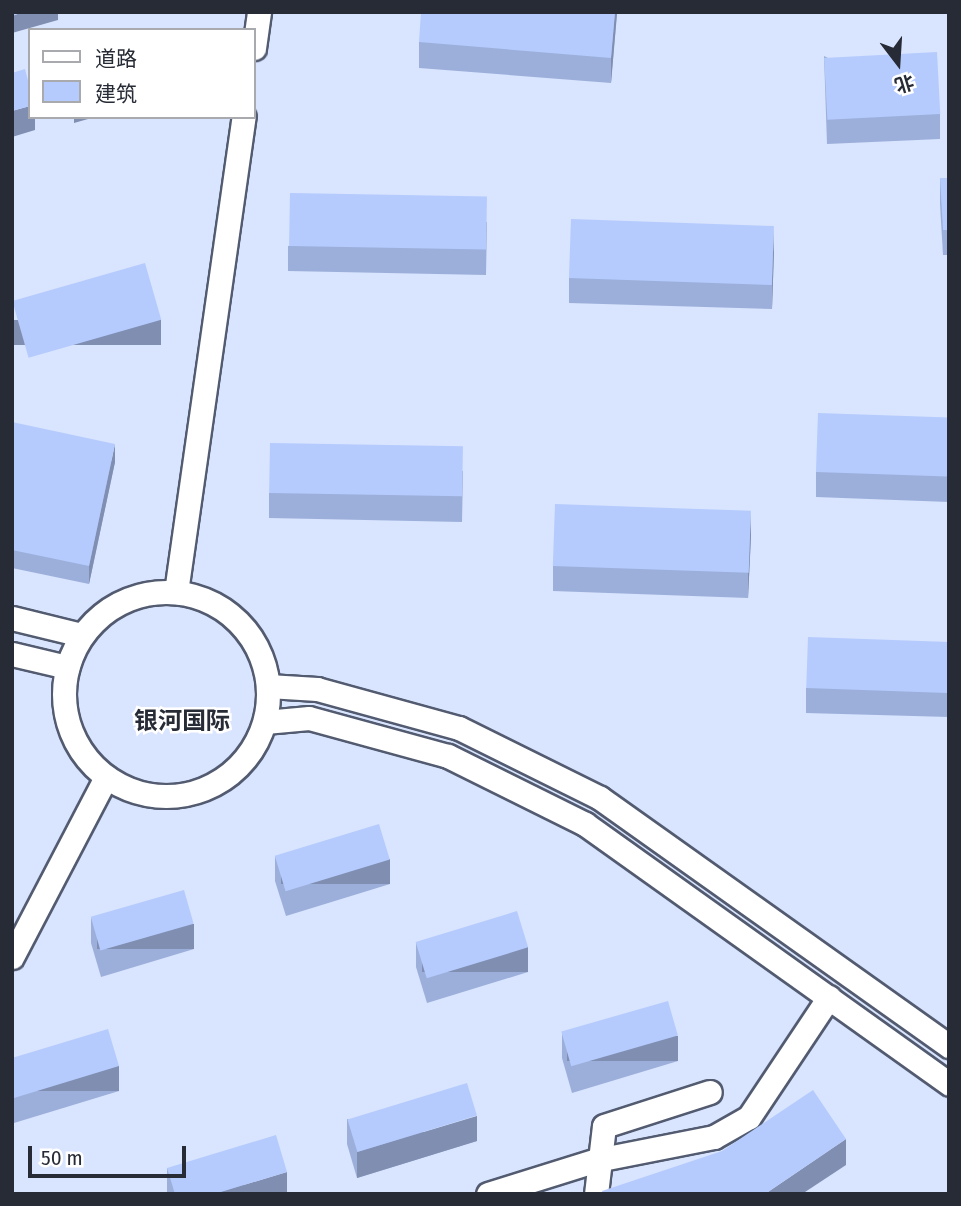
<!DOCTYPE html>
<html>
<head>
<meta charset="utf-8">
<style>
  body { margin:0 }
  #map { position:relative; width:961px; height:1206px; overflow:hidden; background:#d9e4fe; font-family:"Fira Sans Condensed","Noto Sans SC",sans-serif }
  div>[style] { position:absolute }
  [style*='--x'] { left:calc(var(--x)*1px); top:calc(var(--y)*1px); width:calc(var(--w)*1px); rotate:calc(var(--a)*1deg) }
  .roads { filter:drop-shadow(2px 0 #525b70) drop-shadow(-2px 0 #525b70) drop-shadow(0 2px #525b70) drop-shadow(0 -2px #525b70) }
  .minor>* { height:23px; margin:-11.5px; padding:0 11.5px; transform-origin:11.5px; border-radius:11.5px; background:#fff }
  .minor>.ring { margin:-11.5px; padding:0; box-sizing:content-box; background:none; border:23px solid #fff; border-radius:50% }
  .wall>* { inset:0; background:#9cafda }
  .shaded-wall>* { inset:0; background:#7f8eb1; transform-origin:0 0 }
  .building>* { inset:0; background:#b5cbfd; transform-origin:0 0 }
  span { translate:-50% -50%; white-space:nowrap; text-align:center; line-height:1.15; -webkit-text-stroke:5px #fff; paint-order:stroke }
  .neighbourhood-label { font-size:24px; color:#272b35; font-weight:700 }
  .frame { position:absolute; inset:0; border:14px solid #272b35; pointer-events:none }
  .legend { position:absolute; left:28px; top:28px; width:228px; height:91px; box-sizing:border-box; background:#fff; border:2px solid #a9aaae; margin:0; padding:9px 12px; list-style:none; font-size:21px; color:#272b35 }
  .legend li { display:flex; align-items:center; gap:14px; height:35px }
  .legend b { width:35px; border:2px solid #a9aaae }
  .north { position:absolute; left:863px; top:28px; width:70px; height:70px; -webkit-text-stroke:5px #fff; paint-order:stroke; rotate:163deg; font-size:19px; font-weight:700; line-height:28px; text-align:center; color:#272b35 }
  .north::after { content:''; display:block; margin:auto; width:24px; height:32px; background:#272b35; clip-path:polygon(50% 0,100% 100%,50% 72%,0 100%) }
  .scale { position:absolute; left:28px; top:1146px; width:158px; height:32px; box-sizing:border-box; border:4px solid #272b35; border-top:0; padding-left:9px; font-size:21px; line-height:24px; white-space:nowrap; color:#272b35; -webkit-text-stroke:5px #fff; paint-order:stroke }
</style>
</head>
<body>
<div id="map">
  <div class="roads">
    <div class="minor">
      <i style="--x:254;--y:48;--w:36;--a:-82"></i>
      <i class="ring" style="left:64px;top:592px;width:181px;height:181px"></i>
      <i style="--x:176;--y:592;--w:480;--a:-81.9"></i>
      <i style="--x:12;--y:618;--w:72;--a:13.7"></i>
      <i style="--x:12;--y:654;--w:57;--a:13.3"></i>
      <i style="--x:268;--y:686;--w:49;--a:3.5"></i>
      <i style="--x:317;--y:689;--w:147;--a:15.4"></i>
      <i style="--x:459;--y:728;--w:157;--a:26.4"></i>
      <i style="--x:600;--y:798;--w:428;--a:35.4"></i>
      <i style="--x:265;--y:722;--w:44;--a:-5.2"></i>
      <i style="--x:309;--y:718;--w:144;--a:15.3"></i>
      <i style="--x:448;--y:756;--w:153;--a:26.4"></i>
      <i style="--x:585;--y:824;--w:447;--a:35.5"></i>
      <i style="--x:12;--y:957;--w:203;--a:-62.4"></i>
      <i style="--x:488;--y:1194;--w:114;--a:-17.3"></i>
      <i style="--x:597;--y:1160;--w:119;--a:-11.1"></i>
      <i style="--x:714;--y:1137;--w:40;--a:-29.7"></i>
      <i style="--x:749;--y:1117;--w:144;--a:-56.3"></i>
      <i style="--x:596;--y:1194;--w:68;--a:-83.3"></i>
      <i style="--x:604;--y:1126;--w:111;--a:-17.8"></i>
    </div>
  </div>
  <div class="wall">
    <i style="clip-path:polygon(617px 12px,611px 83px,419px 68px,419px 42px)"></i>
    <i style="clip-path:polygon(824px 56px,940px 114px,940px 139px,827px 144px)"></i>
    <i style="clip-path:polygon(940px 178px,949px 178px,949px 255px,943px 255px,940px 204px)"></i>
    <i style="clip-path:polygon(487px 222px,486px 275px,288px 271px,288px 246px)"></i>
    <i style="clip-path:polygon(774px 251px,772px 309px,569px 303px,569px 278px)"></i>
    <i style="clip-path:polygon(949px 417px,949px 502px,816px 497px,816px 472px)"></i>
    <i style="clip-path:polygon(12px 422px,115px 462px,89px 584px,12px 568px)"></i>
    <i style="clip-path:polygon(463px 471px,462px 522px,269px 518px,269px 493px)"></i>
    <i style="clip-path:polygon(751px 536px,748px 598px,553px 591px,553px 566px)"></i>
    <i style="clip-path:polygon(949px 642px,949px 717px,806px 713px,806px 688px)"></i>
    <i style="clip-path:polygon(275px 856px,390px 884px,286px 916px,275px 881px)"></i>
    <i style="clip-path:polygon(91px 918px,194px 949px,101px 977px,91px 943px)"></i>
    <i style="clip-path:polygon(416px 942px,528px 972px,427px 1003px,416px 967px)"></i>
    <i style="clip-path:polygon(562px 1033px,678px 1061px,572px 1093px,562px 1058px)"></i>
    <i style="clip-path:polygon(12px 1058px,119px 1091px,14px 1123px,12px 1119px)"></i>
    <i style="clip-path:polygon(347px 1119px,477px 1141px,357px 1178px,347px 1144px)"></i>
    <i style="clip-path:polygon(167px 1168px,287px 1194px,167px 1194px)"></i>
  </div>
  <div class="shaded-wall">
    <i style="clip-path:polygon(23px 12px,58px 12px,58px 20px,12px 33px,12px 16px)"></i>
    <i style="clip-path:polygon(615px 12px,617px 12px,617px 14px,611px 83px,611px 58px)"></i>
    <i style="clip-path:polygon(30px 106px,30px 117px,35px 117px,35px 130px,12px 137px,12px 111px)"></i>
    <i style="clip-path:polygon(74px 117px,95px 117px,74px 123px)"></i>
    <i style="clip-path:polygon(774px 226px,774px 251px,772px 309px,772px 284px)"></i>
    <i style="left:161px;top:320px;width:25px;height:155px;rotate:90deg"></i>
    <i style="clip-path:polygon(115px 444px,115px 462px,89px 584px,89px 566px)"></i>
    <i style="clip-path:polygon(751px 511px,751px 536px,748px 598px,748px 573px)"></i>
    <i style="left:390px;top:859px;width:25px;height:109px;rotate:90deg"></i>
    <i style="left:194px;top:924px;width:25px;height:97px;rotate:90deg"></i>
    <i style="left:528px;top:947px;width:25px;height:106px;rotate:90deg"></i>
    <i style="left:678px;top:1036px;width:25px;height:111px;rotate:90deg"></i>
    <i style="left:119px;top:1066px;width:25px;height:110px;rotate:90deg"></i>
    <i style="clip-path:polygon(477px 1116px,477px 1141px,357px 1178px,357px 1152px)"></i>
    <i style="clip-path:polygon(846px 1139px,846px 1165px,802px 1194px,765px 1194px)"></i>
    <i style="clip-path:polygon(287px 1172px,287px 1194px,214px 1194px)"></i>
  </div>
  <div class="building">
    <i style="clip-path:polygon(12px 12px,23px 12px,12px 16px)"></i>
    <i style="clip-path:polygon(421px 12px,615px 12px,611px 58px,419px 42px)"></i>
    <i style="left:937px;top:52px;width:62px;height:113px;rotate:87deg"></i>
    <i style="clip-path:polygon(25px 69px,30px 88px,30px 106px,12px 111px,12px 73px)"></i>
    <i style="clip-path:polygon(940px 178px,949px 178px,949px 230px,943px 230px)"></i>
    <i style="left:290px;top:193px;width:197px;height:53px;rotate:1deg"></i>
    <i style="left:571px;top:219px;width:203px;height:59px;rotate:2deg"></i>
    <i style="left:145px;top:263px;width:59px;height:138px;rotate:74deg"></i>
    <i style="left:818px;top:413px;width:131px;height:59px;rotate:2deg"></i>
    <i style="clip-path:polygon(12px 422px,115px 444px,89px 566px,12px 550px)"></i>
    <i style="left:270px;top:443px;width:193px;height:50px;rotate:1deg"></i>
    <i style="left:555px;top:504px;width:196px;height:62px;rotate:2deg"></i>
    <i style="left:808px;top:637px;width:141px;height:51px;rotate:2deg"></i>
    <i style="left:379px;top:824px;width:37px;height:109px;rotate:73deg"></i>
    <i style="left:184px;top:890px;width:35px;height:97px;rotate:74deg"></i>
    <i style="left:517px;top:911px;width:38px;height:106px;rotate:73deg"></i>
    <i style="left:668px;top:1001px;width:36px;height:111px;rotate:74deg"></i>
    <i style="clip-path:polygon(108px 1029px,119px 1066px,14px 1098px,12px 1093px,12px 1058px)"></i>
    <i style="left:467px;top:1083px;width:34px;height:125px;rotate:73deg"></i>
    <i style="clip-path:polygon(813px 1090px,846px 1139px,765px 1194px,603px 1194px,602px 1191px,722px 1151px)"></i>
    <i style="clip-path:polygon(276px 1135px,287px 1172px,214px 1194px,175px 1194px,167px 1168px)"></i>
  </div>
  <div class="neighbourhood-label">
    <span style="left:182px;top:722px">银河国际</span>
  </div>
  <div class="frame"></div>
  <ul class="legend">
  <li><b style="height:9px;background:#fff"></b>道路</li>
  <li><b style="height:19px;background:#b5cbfd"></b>建筑</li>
  </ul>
  <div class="north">北</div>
  <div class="scale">50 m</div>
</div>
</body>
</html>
